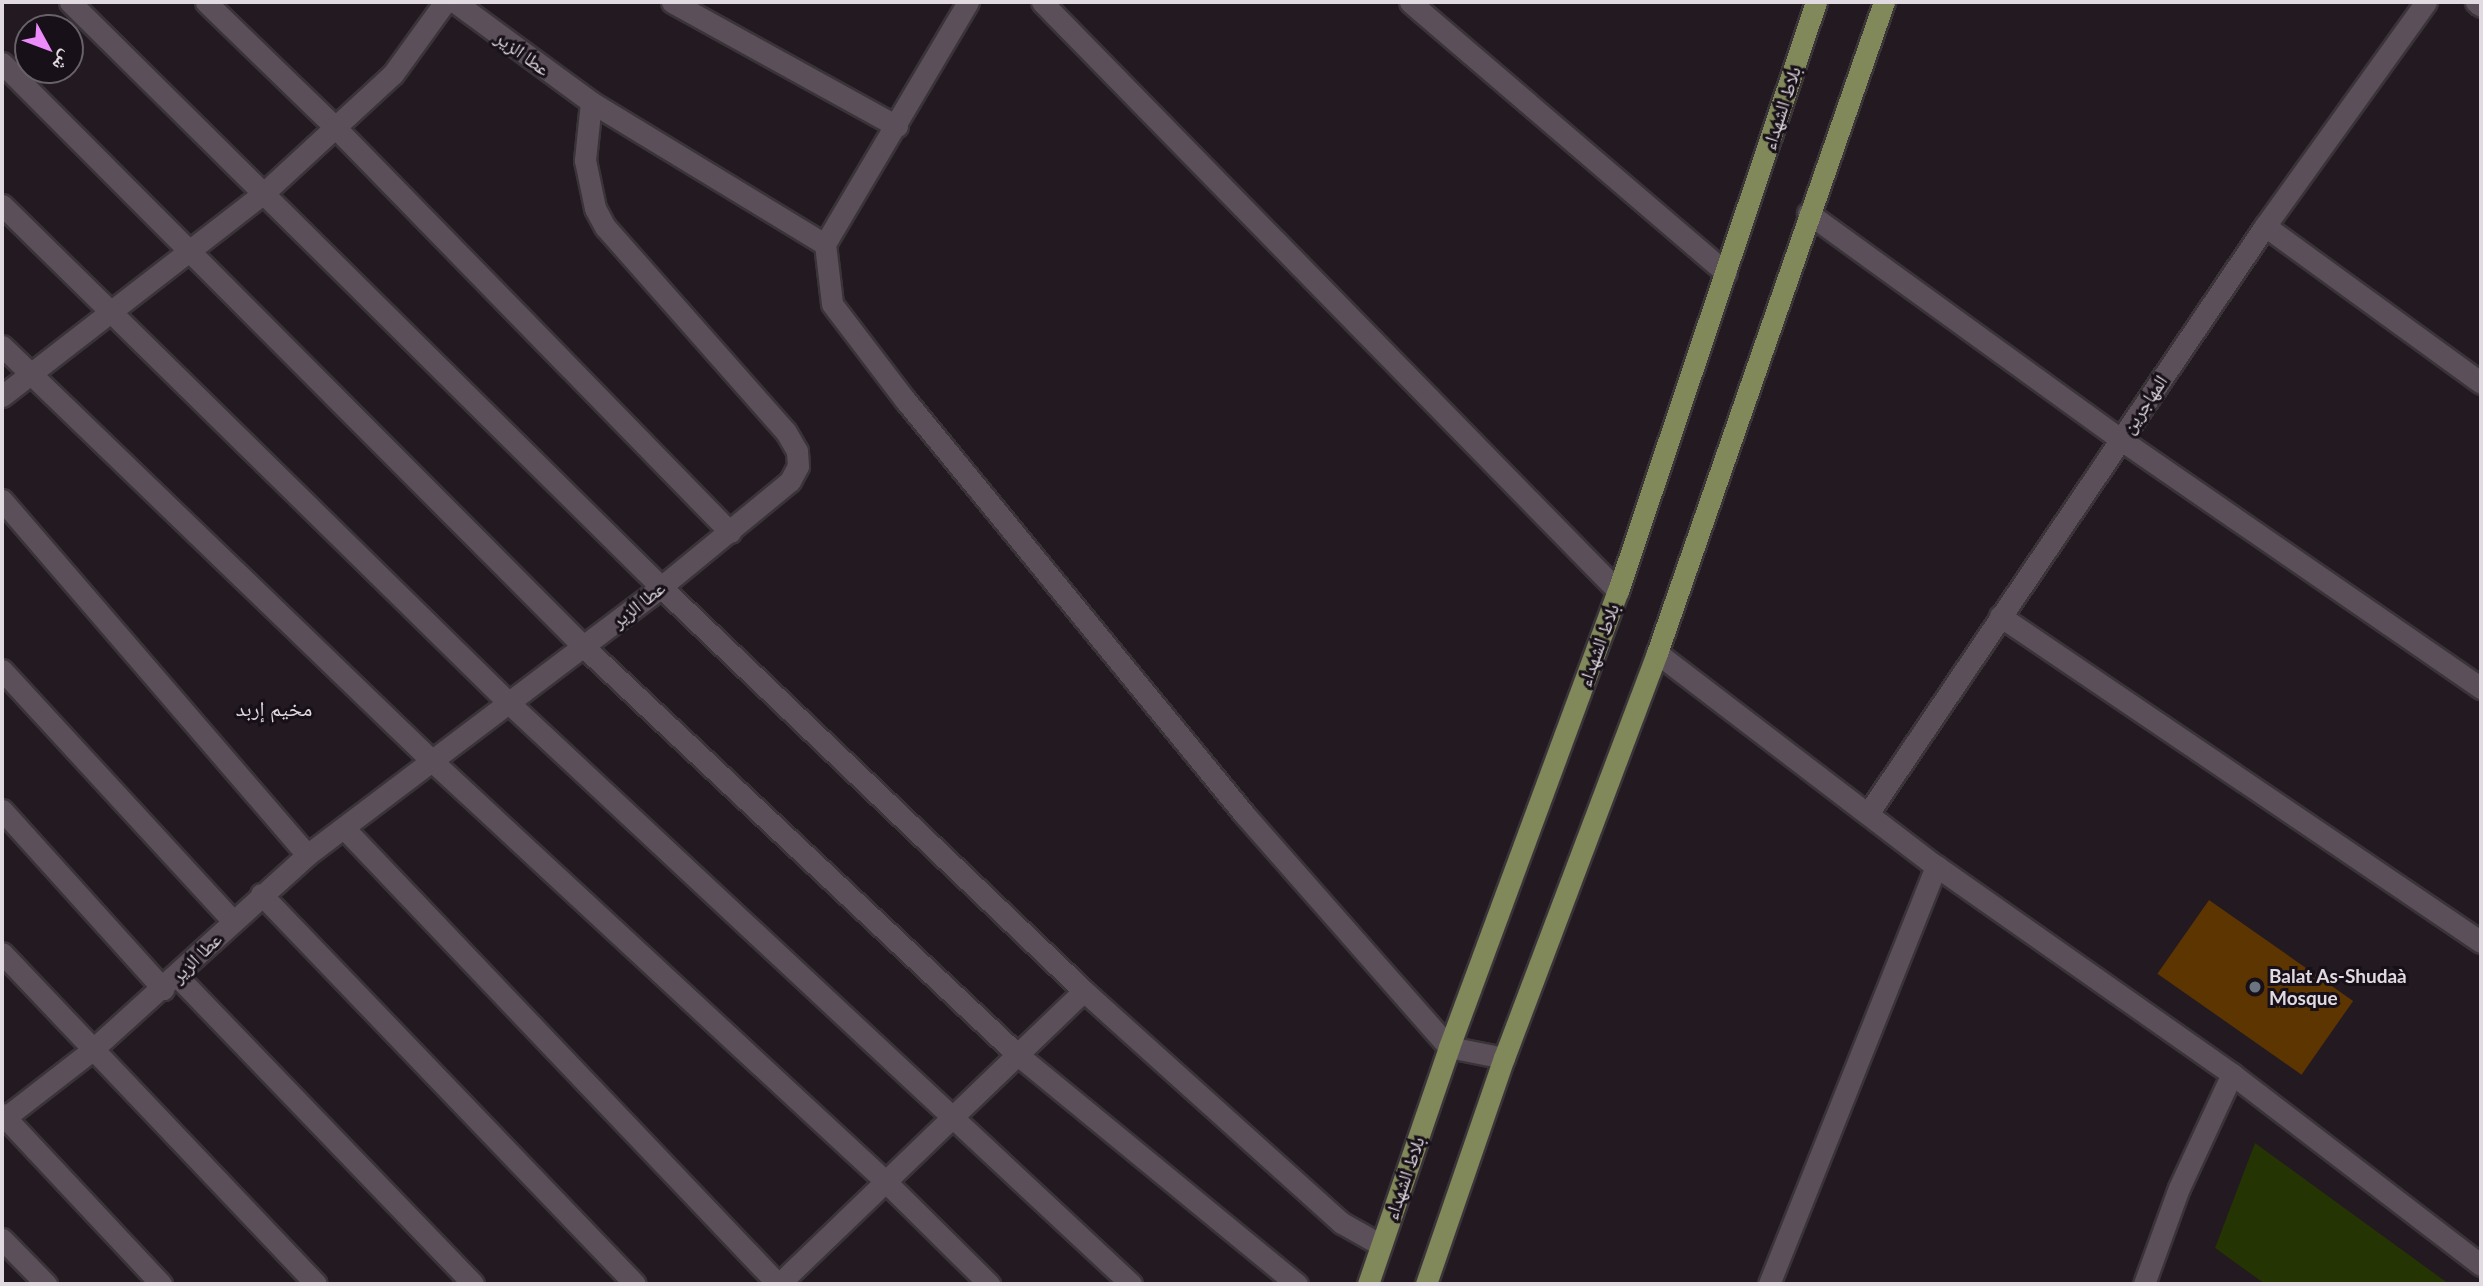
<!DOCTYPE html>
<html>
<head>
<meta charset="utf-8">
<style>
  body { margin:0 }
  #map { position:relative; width:2483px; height:1286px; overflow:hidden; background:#221921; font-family:Lato,"Noto Naskh Arabic",sans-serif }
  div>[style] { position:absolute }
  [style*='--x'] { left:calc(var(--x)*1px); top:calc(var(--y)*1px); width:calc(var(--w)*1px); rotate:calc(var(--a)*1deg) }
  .green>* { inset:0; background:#253403 }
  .building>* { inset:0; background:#5c3500; transform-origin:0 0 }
  .roads { filter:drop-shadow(2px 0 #3a3439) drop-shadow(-2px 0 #3a3439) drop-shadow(0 2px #3a3439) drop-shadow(0 -2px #3a3439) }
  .minor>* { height:21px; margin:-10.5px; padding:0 10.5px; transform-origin:10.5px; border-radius:10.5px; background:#5b505a }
  .major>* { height:21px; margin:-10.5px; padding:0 10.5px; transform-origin:10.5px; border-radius:10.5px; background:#818859 }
  .dots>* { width:19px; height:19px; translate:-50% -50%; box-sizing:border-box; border:4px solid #181018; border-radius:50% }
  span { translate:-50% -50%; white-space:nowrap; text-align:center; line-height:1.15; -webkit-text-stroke:6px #181018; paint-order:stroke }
  .street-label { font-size:19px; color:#e1dae0 }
  .poi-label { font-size:19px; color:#e1dae0; font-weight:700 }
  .left { translate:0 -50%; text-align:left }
  .neighbourhood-label { font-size:21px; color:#e1dae0 }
  .frame { position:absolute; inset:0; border:4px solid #e1dae0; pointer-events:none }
  .north { position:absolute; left:14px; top:14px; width:70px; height:70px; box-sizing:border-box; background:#181018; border:2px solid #686168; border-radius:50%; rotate:131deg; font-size:19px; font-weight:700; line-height:28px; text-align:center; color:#e1dae0 }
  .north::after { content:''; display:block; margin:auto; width:24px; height:32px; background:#ec8cfb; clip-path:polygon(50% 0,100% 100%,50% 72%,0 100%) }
</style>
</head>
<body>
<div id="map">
  <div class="green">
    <i style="clip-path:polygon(2255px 1143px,2449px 1284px,2265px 1284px,2215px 1248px)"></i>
  </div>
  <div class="building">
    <i style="left:2209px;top:900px;width:176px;height:90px;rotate:35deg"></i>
  </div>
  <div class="roads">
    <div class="minor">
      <i style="--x:70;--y:2;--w:832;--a:44.71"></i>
      <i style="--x:661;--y:587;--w:585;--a:43.68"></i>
      <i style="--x:1084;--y:991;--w:347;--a:42"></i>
      <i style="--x:1342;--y:1223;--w:45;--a:29.4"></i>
      <i style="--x:206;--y:2;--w:180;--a:44.1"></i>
      <i style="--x:335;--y:127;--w:566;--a:45.72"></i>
      <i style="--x:455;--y:2;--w:169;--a:36.3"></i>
      <i style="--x:591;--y:102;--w:274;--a:31.3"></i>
      <i style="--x:672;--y:2;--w:257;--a:28.9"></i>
      <i style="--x:968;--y:2;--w:281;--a:120.6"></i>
      <i style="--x:825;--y:244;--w:60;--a:83.3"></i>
      <i style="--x:832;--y:304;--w:122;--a:52.7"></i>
      <i style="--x:906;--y:401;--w:534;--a:50.7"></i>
      <i style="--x:1244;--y:814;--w:310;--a:48.7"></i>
      <i style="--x:1449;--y:1047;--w:56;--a:11.3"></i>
      <i style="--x:1042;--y:2;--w:824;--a:45.64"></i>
      <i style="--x:1410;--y:2;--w:416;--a:40.6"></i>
      <i style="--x:2476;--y:2;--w:6;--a:39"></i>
      <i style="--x:2;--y:63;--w:823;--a:45.1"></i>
      <i style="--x:583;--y:646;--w:597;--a:43.24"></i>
      <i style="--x:1018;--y:1055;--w:361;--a:39.4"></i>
      <i style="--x:2;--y:205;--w:712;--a:44.49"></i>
      <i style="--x:510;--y:704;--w:850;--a:43.04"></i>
      <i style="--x:1808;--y:213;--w:385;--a:35.9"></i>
      <i style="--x:2120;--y:439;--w:439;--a:34.6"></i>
      <i style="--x:2265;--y:226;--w:267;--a:36"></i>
      <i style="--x:2;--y:346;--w:595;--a:43.98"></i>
      <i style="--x:430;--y:759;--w:619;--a:42.84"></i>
      <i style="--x:884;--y:1180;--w:148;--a:44.7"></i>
      <i style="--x:2;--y:396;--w:334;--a:-37.8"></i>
      <i style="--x:266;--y:191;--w:173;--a:-42.7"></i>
      <i style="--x:393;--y:74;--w:89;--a:-54.2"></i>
      <i style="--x:2;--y:500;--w:468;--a:49.3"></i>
      <i style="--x:2000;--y:616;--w:581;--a:34.13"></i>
      <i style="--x:1657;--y:653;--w:351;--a:37.4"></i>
      <i style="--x:1936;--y:866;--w:362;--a:35.1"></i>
      <i style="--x:2232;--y:1074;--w:314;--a:37.5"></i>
      <i style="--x:2;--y:670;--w:341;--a:47.4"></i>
      <i style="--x:2;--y:810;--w:241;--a:48"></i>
      <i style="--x:1869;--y:812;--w:707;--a:-55.95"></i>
      <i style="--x:2265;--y:226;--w:276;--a:-54.3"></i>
      <i style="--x:344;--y:828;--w:630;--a:46.42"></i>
      <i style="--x:261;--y:894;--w:540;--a:46.2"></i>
      <i style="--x:2;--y:953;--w:456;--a:46.5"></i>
      <i style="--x:177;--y:976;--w:427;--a:46.1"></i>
      <i style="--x:2;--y:1114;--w:233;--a:46.9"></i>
      <i style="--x:2;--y:1120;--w:113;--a:-37.8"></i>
      <i style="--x:91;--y:1051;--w:292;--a:-42.2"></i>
      <i style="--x:307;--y:855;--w:444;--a:-37.1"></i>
      <i style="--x:661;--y:587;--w:167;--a:-39.4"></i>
      <i style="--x:790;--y:481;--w:17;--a:-62"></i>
      <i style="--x:798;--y:466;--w:15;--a:-94"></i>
      <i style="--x:797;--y:451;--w:22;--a:-120"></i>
      <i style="--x:786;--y:432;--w:273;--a:-131.4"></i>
      <i style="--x:605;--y:227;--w:21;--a:-118"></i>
      <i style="--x:595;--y:208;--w:49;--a:-101.8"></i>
      <i style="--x:585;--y:160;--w:58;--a:-84.1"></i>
      <i style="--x:2;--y:1239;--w:63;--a:45.6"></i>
      <i style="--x:779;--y:1284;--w:423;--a:-43.9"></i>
      <i style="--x:1769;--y:1284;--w:450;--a:-68.2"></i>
      <i style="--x:2144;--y:1284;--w:102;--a:-70"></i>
      <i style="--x:2179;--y:1188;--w:126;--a:-65.1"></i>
    </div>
    <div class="major">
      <i style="--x:1368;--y:1284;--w:250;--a:-71.1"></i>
      <i style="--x:1449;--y:1047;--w:486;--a:-69.7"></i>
      <i style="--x:1618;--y:591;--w:621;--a:-71.42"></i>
      <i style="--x:1426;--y:1284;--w:239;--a:-71"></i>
      <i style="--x:1504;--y:1058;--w:433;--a:-69.3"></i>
      <i style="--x:1657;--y:653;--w:689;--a:-70.78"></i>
    </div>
  </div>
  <div class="dots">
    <i style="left:2255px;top:987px;background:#6b7280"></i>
  </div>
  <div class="street-label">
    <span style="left:523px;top:53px;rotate:36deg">عطا الزير</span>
    <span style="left:1781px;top:108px;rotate:-72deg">بلاط الشهداء</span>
    <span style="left:2144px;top:404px;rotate:-56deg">المهاجرين</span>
    <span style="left:638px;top:604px;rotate:-38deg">عطا الزير</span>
    <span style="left:1598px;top:645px;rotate:-70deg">بلاط الشهداء</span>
    <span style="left:196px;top:957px;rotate:-44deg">عطا الزير</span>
    <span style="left:1404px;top:1178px;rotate:-71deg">بلاط الشهداء</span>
  </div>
  <div class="poi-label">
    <span class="left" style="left:2269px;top:987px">Balat As-Shudaà<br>Mosque</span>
  </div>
  <div class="neighbourhood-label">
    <span style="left:274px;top:708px">مخيم إربد</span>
  </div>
  <div class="frame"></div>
  <div class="north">ش</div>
</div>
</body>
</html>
